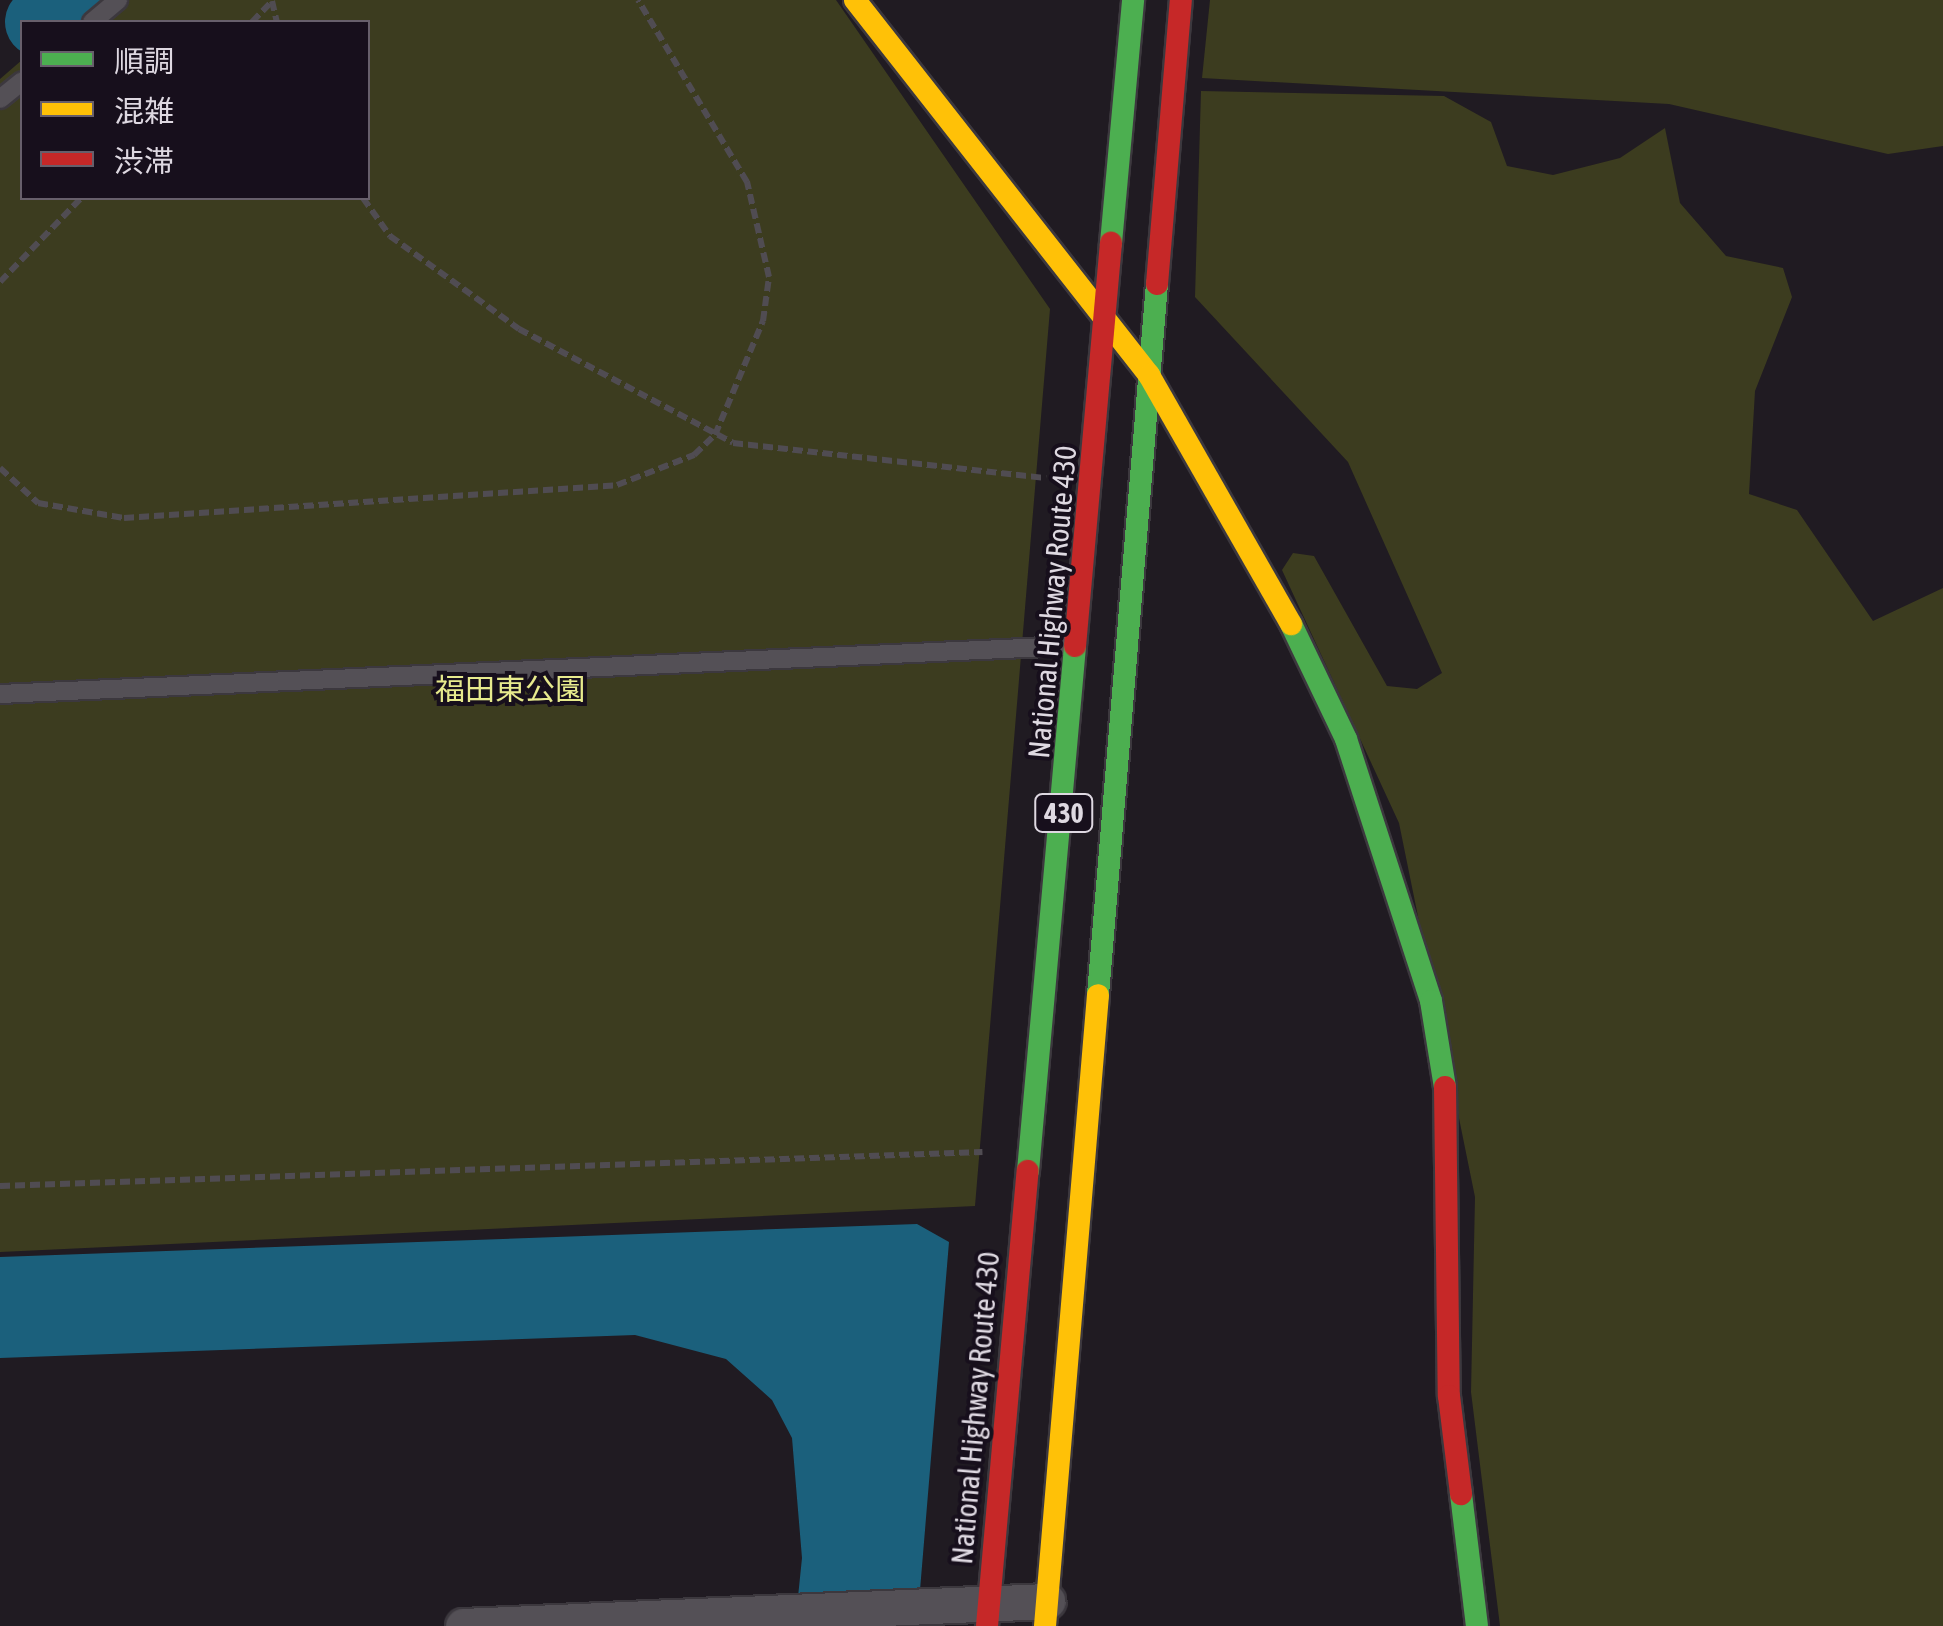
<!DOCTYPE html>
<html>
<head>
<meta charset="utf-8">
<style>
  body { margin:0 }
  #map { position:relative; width:1943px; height:1626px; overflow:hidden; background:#201b22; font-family:"Asap Condensed","Noto Sans JP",sans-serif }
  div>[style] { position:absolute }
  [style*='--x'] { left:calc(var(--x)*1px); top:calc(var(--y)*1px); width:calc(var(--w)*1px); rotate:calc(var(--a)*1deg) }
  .green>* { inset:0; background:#3c3c1f }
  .water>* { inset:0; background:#1b607c }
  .river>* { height:70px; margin:-35px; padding:0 35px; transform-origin:35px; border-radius:35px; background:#1b607c }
  .path>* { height:6px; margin-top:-3px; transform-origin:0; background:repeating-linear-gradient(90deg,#504c52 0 10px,transparent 0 15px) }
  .roads { filter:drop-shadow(2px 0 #3c383e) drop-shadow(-2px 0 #3c383e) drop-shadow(0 2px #3c383e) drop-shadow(0 -2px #3c383e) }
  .lane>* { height:18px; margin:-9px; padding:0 9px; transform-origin:9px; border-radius:9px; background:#545056 }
  .street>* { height:35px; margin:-17.5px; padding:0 17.5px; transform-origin:17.5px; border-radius:17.5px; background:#545056 }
  .fast>* { height:22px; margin:-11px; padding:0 11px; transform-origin:11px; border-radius:11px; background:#4caf50 }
  .slow>* { height:22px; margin:-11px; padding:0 11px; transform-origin:11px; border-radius:11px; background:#ffc107 }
  .jam>* { height:22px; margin:-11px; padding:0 11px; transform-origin:11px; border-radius:11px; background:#c62828 }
  span { translate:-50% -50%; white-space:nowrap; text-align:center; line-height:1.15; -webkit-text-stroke:8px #170f1c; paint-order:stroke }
  .shield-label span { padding:2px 8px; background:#170f1c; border:2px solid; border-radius:8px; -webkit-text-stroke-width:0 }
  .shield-label { font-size:28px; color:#ded8e1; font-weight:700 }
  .street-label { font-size:30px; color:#ded8e1 }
  .park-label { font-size:30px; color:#e7ea8d }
  .legend { position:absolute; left:20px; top:20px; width:350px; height:180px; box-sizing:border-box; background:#170f1c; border:2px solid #675f6b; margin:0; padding:12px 18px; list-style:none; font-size:30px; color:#ded8e1 }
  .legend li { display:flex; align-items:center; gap:20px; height:50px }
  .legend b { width:50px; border:2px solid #675f6b }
</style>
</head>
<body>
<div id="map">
  <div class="green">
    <i style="clip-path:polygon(91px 0,836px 0,1050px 309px,975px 1206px,0 1252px,0 79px,22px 60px,22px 198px,368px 198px,368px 22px,65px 22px)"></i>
    <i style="clip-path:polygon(1210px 0,1943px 0,1943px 146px,1888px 154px,1669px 104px,1202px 78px)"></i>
    <i style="clip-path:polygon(1201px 91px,1444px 96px,1491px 122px,1507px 166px,1553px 175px,1620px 158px,1665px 128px,1680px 203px,1726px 256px,1783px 268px,1792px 297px,1755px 391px,1749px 494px,1797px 510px,1873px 621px,1943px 588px,1943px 1626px,1500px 1626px,1471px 1392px,1475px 1197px,1399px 823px,1282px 570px,1293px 553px,1314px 556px,1387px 686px,1417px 689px,1442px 673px,1348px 462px,1195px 297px)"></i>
  </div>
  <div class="water">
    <i style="clip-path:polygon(917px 1224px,949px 1242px,917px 1626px,795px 1626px,802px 1558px,792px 1438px,772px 1400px,726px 1359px,635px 1335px,0 1358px,0 1257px)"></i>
  </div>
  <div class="river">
    <i style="--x:40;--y:22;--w:34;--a:-40"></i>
  </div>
  <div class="path">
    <i style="--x:272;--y:1;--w:22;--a:77"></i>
    <i style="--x:252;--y:22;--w:30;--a:-46"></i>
    <i style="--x:363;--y:198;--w:47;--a:54.6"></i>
    <i style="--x:390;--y:236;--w:159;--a:35.8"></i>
    <i style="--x:519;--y:329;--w:242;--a:28"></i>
    <i style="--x:733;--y:443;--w:315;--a:6.4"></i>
    <i style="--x:0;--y:282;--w:117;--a:-46"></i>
    <i style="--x:0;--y:468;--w:52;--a:42.6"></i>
    <i style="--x:38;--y:503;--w:87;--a:9.9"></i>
    <i style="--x:124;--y:518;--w:494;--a:-3.8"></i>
    <i style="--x:617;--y:485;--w:83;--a:-21.3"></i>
    <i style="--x:694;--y:455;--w:29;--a:-44"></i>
    <i style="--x:715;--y:435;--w:124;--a:-67.2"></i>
    <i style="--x:763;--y:321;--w:44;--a:-82.2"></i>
    <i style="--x:769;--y:277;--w:98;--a:-103"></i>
    <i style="--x:747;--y:182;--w:212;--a:-120.9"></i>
    <i style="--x:0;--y:1186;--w:983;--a:-1.98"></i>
  </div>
  <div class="roads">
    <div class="lane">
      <i style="--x:92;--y:22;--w:34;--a:-40"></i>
      <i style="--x:0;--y:99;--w:28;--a:-39"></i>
      <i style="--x:0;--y:694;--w:1070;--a:-2.57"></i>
    </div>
    <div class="street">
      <i style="--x:463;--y:1626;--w:585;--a:-2.45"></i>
    </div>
    <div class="fast">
      <i style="--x:1111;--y:243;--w:244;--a:-84.8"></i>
      <i style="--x:1291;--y:624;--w:127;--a:64.4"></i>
      <i style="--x:1346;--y:739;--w:275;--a:72"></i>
      <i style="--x:1431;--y:1001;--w:87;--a:80.8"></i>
      <i style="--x:1098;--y:995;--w:713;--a:-85.26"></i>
      <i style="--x:1028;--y:1171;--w:527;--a:-84.88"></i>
      <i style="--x:1461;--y:1494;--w:133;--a:83.1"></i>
    </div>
    <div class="slow">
      <i style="--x:855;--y:0;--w:477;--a:51.9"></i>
      <i style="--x:1149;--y:375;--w:287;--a:60.3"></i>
      <i style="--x:1045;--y:1626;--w:633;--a:-85.2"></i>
    </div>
    <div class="jam">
      <i style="--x:1157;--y:284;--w:285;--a:-85.2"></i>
      <i style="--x:1075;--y:646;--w:405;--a:-84.9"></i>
      <i style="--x:1445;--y:1087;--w:309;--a:89.3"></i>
      <i style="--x:1449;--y:1396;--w:99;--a:83"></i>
      <i style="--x:987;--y:1626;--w:457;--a:-84.9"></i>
    </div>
  </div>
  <div class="shield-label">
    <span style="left:1064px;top:813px">430</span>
  </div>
  <div class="street-label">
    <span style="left:1052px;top:602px;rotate:-85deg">National Highway Route 430</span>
    <span style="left:975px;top:1408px;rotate:-85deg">National Highway Route 430</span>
  </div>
  <div class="park-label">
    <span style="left:510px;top:689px">福田東公園</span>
  </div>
  <ul class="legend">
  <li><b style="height:12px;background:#4caf50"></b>順調</li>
  <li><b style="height:12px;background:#ffc107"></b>混雑</li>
  <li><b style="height:12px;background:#c62828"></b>渋滞</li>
  </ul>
</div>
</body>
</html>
